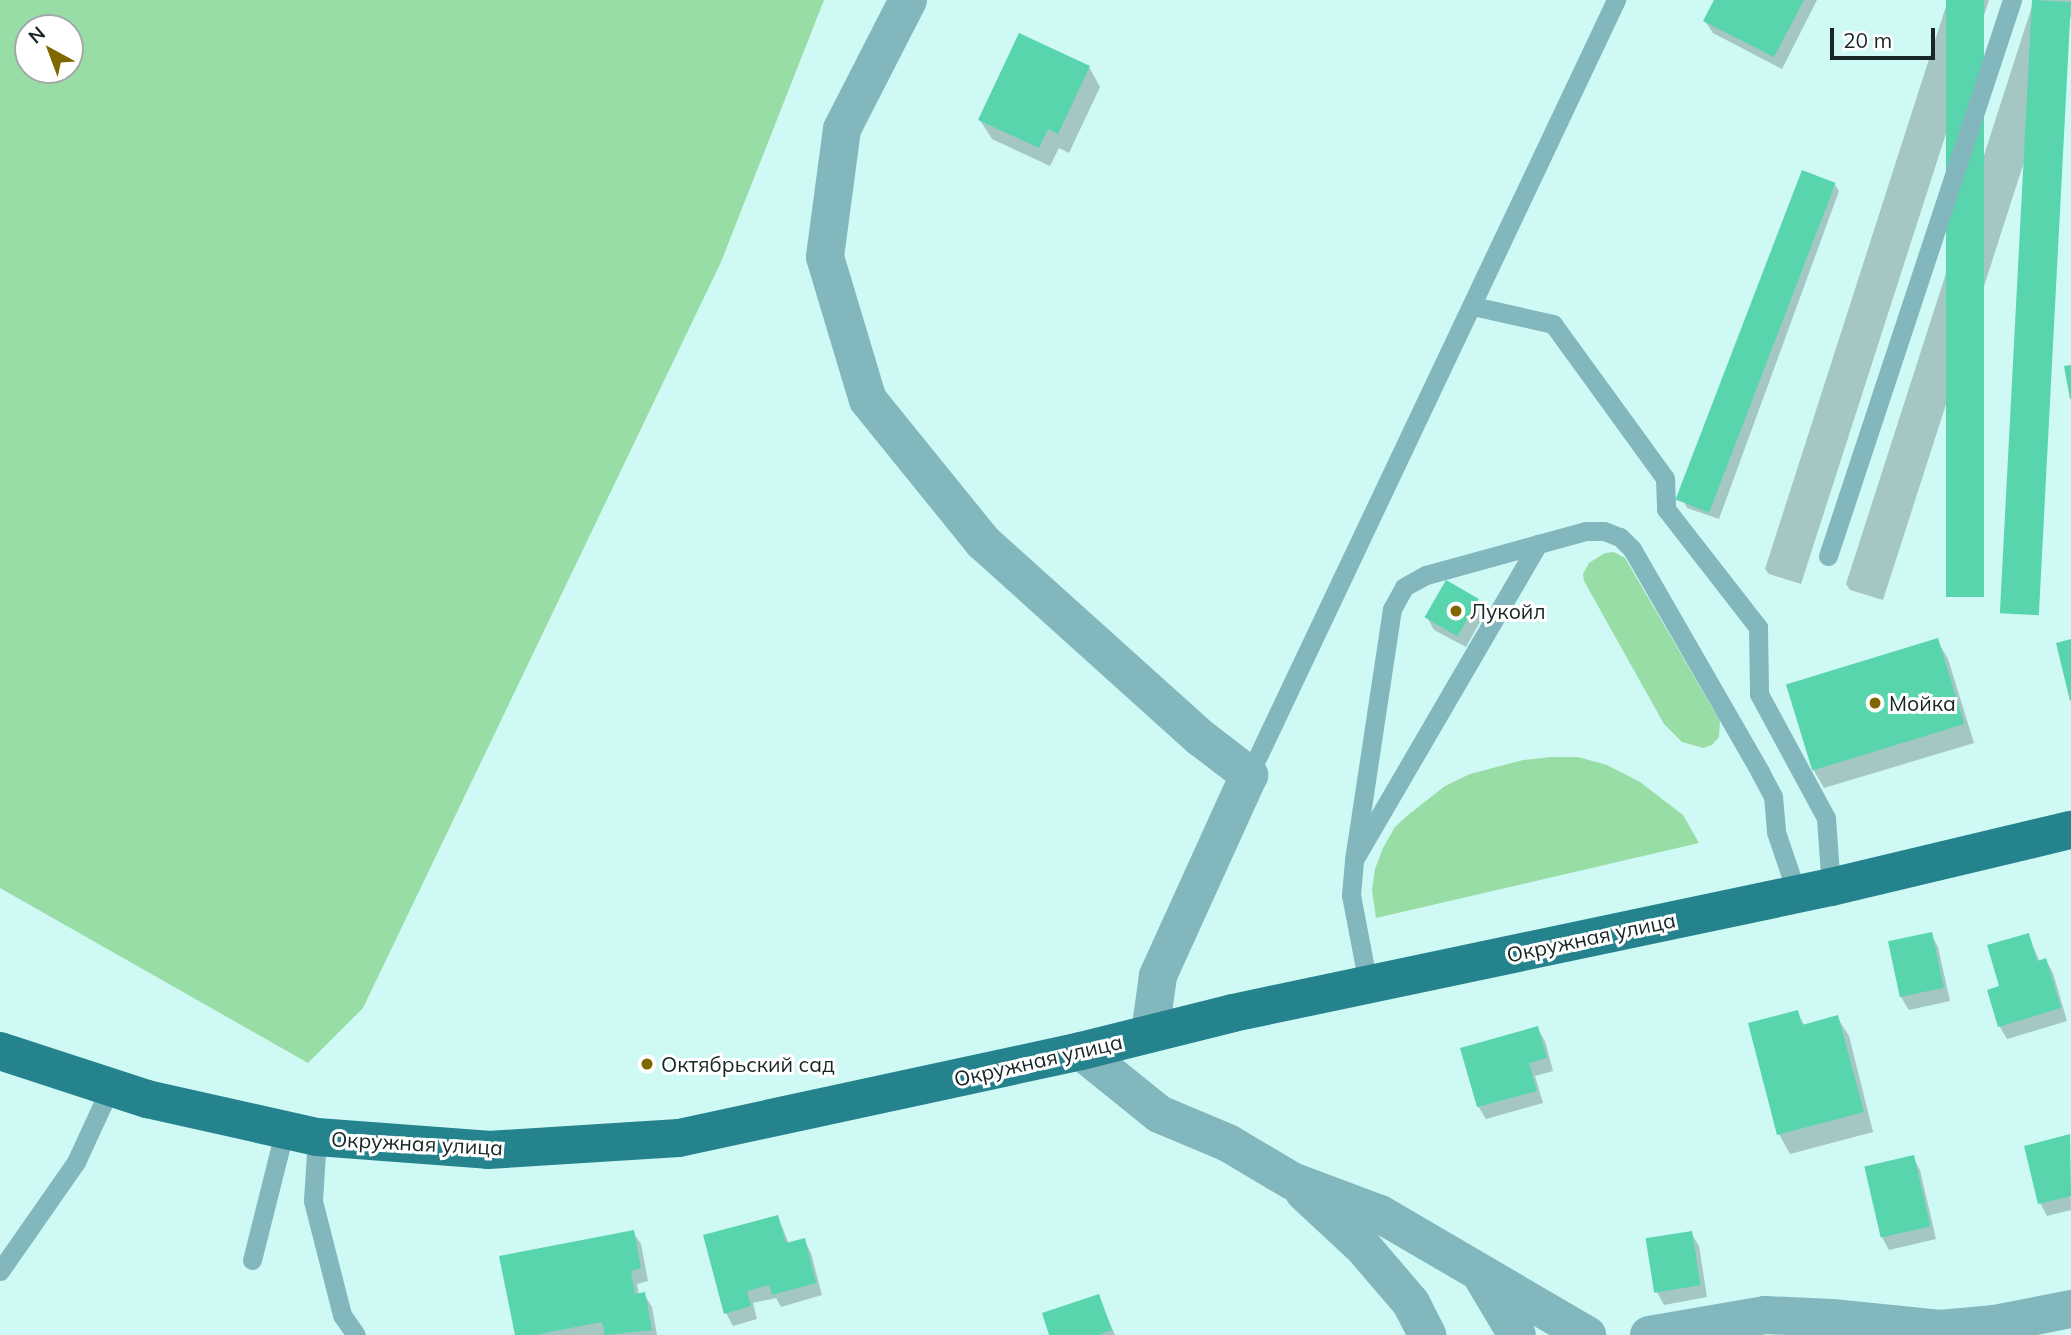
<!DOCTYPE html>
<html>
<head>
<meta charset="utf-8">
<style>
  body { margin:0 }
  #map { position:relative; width:2071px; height:1335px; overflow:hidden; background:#cef9f4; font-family:Mulish,sans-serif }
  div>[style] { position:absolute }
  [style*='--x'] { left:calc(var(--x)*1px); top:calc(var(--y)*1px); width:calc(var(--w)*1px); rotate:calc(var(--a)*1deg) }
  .green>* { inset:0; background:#99dda6 }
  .shadow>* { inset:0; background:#0003 }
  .building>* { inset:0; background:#59d5ad; transform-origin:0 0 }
  .service>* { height:19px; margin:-9.5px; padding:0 9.5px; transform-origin:9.5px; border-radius:9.5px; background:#82b7be }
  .minor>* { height:38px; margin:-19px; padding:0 19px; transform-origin:19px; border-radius:19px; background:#82b7be }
  .primary>* { height:38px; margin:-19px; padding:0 19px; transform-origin:19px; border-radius:19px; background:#25838e }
  .dots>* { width:19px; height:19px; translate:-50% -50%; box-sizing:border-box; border:4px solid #fff; border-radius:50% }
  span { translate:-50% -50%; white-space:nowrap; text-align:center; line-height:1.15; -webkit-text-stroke:6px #fff; paint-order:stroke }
  .poi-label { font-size:21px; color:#162725 }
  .left { translate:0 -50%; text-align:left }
  .street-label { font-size:21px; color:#162725 }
  .north { position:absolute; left:14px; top:14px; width:70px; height:70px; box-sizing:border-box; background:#fff; border:2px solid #a2a9a8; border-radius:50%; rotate:319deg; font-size:19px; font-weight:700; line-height:28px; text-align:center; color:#162725 }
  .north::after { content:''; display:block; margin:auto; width:24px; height:32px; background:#7f6700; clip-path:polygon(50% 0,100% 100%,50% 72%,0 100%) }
  .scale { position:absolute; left:1830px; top:28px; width:105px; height:32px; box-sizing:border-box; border:4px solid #162725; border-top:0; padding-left:9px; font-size:21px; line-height:24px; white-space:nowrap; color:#162725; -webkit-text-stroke:5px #fff; paint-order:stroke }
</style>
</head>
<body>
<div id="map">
  <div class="green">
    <i style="clip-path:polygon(evenodd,0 0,824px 0,721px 262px,363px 1008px,308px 1063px,0 888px,0 0,70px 28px,70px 70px,28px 70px,28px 28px,70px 28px)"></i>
    <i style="clip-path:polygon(1614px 552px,1625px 558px,1720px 721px,1719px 737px,1712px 745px,1703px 748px,1682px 742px,1664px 724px,1584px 581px,1583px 574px,1589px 563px,1605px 553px)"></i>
    <i style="clip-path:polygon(1551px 757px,1578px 757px,1607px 765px,1640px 782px,1683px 815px,1699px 843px,1376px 918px,1372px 890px,1375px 869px,1383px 848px,1395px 827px,1408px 815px,1445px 786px,1470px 774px,1523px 760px)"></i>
  </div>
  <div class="shadow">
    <i style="clip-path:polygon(1716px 0,1817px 0,1782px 69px,1713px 33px,1705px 21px)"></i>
    <i style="clip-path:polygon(1948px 0,1989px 0,1801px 584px,1769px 574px,1765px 569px)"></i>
    <i style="clip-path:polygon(2034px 0,2071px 0,2071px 16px,1883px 600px,1850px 590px,1846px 584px)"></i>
    <i style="clip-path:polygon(1089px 67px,1100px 87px,1069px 153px,1059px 148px,1050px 166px,992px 139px,980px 120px)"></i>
    <i style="clip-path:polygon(1835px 185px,1839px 191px,1719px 519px,1687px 508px,1684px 502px)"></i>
    <i style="clip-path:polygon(1477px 600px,1485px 613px,1466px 647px,1434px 630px,1427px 617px)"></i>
    <i style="clip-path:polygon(1937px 640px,1948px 659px,1974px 743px,1824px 788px,1813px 769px)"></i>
    <i style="clip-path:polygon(1931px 934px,1938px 947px,1950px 1001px,1909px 1010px,1901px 997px)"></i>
    <i style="clip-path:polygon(2028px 935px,2040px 962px,2046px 960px,2053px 973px,2067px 1021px,2007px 1039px,2000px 1027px,1989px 991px,2001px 987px)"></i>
    <i style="clip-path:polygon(1797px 1012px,1805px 1026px,1837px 1017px,1849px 1036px,1873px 1132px,1790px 1154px,1779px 1134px)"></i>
    <i style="clip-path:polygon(1537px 1028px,1545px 1041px,1553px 1071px,1535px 1076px,1543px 1103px,1486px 1119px,1478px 1106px)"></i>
    <i style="clip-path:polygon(2069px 1136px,2071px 1210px,2047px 1216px,2040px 1203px)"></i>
    <i style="clip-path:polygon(1913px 1157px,1920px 1170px,1936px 1239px,1889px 1250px,1882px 1237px)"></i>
    <i style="clip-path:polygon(778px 1217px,789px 1244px,804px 1240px,811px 1253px,822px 1295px,781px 1307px,776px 1298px,753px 1303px,757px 1319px,733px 1326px,726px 1313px)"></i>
    <i style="clip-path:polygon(633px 1232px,641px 1244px,648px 1281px,637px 1284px,639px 1295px,644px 1294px,652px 1307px,657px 1335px,516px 1335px)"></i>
    <i style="clip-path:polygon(1691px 1233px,1699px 1246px,1707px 1297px,1664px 1305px,1657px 1292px)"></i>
    <i style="clip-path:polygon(1098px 1296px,1115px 1335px,1051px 1335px)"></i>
  </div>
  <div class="building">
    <i style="clip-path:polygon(1714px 0,1804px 0,1774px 57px,1703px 21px)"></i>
    <i style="left:1946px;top:0;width:38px;height:597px"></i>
    <i style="left:2032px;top:0;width:39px;height:614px;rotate:3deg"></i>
    <i style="clip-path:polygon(1019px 33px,1090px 66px,1058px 134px,1048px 129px,1039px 148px,978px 120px)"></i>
    <i style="left:1802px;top:170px;width:36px;height:353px;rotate:21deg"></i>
    <i style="clip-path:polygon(2071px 365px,2071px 399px,2070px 399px,2064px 366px)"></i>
    <i style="left:1446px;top:580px;width:38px;height:43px;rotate:30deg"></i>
    <i style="left:1938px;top:638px;width:90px;height:159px;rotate:73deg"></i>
    <i style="clip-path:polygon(2071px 639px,2071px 700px,2070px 701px,2056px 643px)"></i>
    <i style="left:1932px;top:932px;width:57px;height:45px;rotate:78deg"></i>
    <i style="clip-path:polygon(2029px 933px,2037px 961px,2046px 958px,2061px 1008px,1998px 1027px,1987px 990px,1999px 986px,1987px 945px)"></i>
    <i style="clip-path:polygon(1798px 1010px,1802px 1025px,1838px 1015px,1864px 1112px,1777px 1135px,1748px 1023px)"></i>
    <i style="clip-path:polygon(1538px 1026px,1547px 1058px,1529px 1063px,1537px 1091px,1477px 1107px,1460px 1048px)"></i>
    <i style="clip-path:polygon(2070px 1134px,2071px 1196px,2038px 1204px,2024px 1146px)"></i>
    <i style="left:1914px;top:1155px;width:73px;height:51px;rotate:77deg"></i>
    <i style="clip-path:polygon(778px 1215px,786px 1243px,805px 1238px,816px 1283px,772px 1295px,769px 1285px,747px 1291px,751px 1306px,724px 1314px,703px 1235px)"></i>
    <i style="clip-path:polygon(634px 1230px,641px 1268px,631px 1271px,635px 1294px,645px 1292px,652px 1330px,605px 1335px,602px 1322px,534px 1335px,515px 1335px,499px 1256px)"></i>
    <i style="left:1692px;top:1231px;width:55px;height:47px;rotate:81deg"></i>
    <i style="clip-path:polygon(1099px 1294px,1112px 1330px,1098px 1335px,1049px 1335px,1042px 1313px)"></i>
  </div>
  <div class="service">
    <i style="--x:1473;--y:306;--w:82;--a:12.7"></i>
    <i style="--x:1553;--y:324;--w:190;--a:54"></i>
    <i style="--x:1665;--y:478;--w:31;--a:88"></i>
    <i style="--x:1666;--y:509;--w:150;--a:52.1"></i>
    <i style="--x:1758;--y:627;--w:67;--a:89.1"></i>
    <i style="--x:1759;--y:694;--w:141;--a:61.6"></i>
    <i style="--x:1826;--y:818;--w:69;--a:85.9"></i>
    <i style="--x:1828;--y:556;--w:586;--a:-71.69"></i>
    <i style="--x:1249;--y:775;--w:858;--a:-64.66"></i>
    <i style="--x:1354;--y:860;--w:254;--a:-81.4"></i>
    <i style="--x:1392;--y:609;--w:25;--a:-61"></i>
    <i style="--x:1404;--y:587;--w:25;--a:-29"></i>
    <i style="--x:1426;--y:575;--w:166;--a:-15.4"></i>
    <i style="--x:1586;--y:531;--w:18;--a:0"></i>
    <i style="--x:1604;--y:531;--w:17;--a:21"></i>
    <i style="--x:1620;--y:537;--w:17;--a:45"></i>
    <i style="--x:1632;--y:549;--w:257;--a:60.1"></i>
    <i style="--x:1760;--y:772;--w:27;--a:62"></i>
    <i style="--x:1773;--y:796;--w:36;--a:85"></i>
    <i style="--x:1776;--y:832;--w:65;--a:71.3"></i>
    <i style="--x:1368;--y:984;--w:91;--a:-100.8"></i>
    <i style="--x:1351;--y:895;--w:35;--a:-85"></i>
    <i style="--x:1354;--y:860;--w:366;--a:-59.8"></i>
    <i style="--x:317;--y:1137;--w:64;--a:93.6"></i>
    <i style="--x:313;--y:1201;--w:118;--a:75.7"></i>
    <i style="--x:342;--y:1315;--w:24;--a:55"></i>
    <i style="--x:252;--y:1260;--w:135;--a:-75.9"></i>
    <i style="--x:0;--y:1271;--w:133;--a:-55.1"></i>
    <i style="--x:76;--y:1162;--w:81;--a:-65.3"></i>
  </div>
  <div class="minor">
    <i style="--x:908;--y:0;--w:145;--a:117.1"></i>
    <i style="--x:842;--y:129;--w:129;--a:97.6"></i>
    <i style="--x:825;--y:257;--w:149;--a:73.3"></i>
    <i style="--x:868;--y:400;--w:183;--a:51"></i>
    <i style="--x:983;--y:542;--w:293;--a:42"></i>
    <i style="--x:1201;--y:738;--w:61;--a:37.6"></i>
    <i style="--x:1249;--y:775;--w:221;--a:114.4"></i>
    <i style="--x:1158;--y:976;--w:58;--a:98"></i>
    <i style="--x:1081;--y:1051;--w:100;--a:38.9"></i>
    <i style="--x:1159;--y:1114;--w:75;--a:22.8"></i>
    <i style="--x:1228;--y:1143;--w:74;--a:30.7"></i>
    <i style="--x:1292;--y:1181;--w:94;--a:20.6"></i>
    <i style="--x:1380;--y:1214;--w:240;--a:30.3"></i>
    <i style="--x:1304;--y:1192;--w:82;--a:43"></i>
    <i style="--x:1364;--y:1248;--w:72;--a:49.5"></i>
    <i style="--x:1411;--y:1303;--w:36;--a:63"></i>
    <i style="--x:1483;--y:1278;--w:66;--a:59.2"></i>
    <i style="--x:1649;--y:1335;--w:118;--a:-9.8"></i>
    <i style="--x:1765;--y:1315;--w:67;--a:2.6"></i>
    <i style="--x:1832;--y:1318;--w:109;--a:5.8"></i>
    <i style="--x:1940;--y:1329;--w:55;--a:-5.2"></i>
    <i style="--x:1995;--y:1324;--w:77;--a:-11.2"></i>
  </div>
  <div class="primary">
    <i style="--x:0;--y:1051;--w:155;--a:18.1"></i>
    <i style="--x:147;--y:1099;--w:174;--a:12.6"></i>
    <i style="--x:317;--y:1137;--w:171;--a:4.3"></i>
    <i style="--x:488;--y:1150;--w:191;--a:-3.6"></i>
    <i style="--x:679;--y:1138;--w:411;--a:-12.2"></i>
    <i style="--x:1081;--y:1051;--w:157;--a:-14"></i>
    <i style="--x:1233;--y:1013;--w:611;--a:-11.9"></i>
    <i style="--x:1831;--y:887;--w:247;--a:-13.4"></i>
  </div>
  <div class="dots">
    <i style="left:1456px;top:611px;background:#7f6700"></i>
    <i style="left:1875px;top:703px;background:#7f6700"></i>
    <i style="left:647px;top:1064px;background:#7f6700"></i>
  </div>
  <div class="poi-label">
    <span class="left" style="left:1470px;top:611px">Лукойл</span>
    <span class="left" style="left:1889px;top:703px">Мойка</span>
    <span class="left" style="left:661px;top:1064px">Октябрьский сад</span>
  </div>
  <div class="street-label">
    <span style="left:1591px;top:937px;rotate:-12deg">Окружная улица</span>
    <span style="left:1038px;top:1060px;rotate:-13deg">Окружная улица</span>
    <span style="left:417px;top:1143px;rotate:3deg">Окружная улица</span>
  </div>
  <div class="north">N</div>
  <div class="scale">20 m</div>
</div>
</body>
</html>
